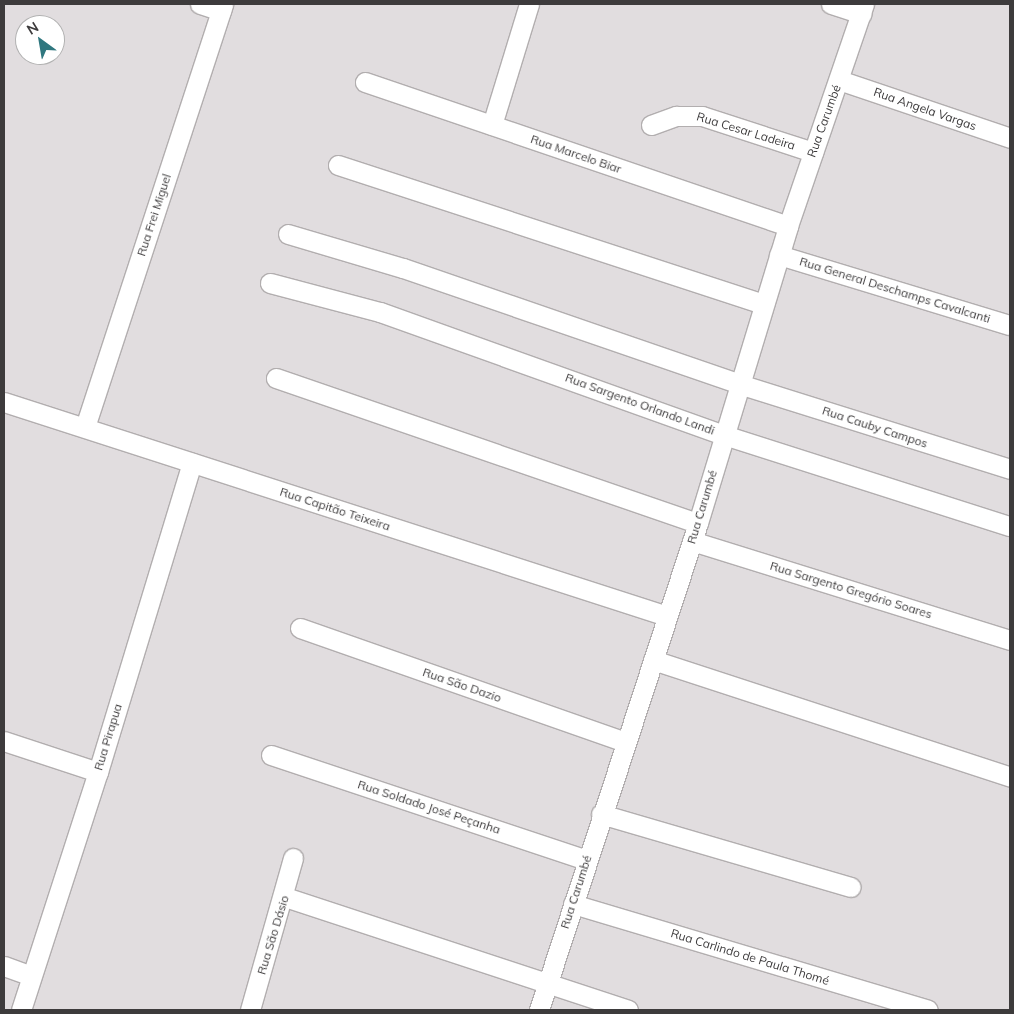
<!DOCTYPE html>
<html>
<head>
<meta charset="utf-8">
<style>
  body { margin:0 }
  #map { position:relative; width:1014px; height:1014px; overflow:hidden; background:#e1dddf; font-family:Mulish,sans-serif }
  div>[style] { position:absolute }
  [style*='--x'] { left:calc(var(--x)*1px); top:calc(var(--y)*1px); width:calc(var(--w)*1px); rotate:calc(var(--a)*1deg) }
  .roads { filter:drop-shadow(1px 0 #b2aeaf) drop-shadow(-1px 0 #b2aeaf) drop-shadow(0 1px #b2aeaf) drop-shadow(0 -1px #b2aeaf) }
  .minor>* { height:19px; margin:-9.5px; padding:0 9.5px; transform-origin:9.5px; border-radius:9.5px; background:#fff }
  span { translate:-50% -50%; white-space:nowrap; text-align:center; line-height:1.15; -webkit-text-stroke:4px #fff; paint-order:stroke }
  .street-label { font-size:12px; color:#3d3b3c }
  .frame { position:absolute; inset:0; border:5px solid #3d3b3c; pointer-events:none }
  .north { position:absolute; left:15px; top:15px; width:50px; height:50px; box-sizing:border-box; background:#fff; border:1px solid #b1b1b1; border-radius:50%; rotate:328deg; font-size:14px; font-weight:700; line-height:20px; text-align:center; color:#3d3b3c }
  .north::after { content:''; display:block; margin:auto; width:18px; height:22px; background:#2f777f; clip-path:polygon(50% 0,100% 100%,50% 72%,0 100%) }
</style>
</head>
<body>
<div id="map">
  <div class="roads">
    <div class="minor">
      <i style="--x:200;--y:4;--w:22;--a:18"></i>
      <i style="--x:831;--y:4;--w:32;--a:18"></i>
      <i style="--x:839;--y:80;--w:181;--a:18.7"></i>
      <i style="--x:365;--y:82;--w:447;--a:18.8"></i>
      <i style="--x:492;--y:125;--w:127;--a:-73"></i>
      <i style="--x:651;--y:125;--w:27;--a:-20"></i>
      <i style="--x:676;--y:116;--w:26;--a:0"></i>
      <i style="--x:702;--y:116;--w:117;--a:18"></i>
      <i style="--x:338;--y:165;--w:447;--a:18.1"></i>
      <i style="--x:288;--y:234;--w:120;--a:16.5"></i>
      <i style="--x:403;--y:268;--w:355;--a:19"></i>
      <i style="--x:739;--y:384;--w:284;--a:17.4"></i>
      <i style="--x:779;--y:255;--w:241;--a:16.9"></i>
      <i style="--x:270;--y:283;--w:114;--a:14.8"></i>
      <i style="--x:380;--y:312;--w:365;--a:19.7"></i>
      <i style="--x:724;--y:435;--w:300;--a:17.7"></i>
      <i style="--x:276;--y:378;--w:446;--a:19"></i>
      <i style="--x:4;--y:402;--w:697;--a:17.89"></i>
      <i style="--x:85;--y:427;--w:445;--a:-71.9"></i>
      <i style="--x:692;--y:541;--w:333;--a:17.3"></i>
      <i style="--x:300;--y:628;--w:344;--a:19.3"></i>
      <i style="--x:653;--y:660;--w:376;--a:18.1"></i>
      <i style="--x:4;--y:741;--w:99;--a:18.3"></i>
      <i style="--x:271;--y:755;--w:333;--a:18.4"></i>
      <i style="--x:601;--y:814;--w:260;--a:16.3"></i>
      <i style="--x:285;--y:897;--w:361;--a:18.2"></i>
      <i style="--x:573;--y:904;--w:370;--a:16.6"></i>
      <i style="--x:4;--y:966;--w:29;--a:20"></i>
      <i style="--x:21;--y:1010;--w:250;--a:-72.1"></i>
      <i style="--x:98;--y:772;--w:323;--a:-73.1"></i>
      <i style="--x:250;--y:1010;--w:158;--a:-74.2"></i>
      <i style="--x:539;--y:1010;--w:512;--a:-71.92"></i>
      <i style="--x:698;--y:523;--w:310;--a:-73.1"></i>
      <i style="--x:788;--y:226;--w:235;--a:-71.1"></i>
    </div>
  </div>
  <div class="street-label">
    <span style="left:925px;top:109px;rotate:19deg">Rua Angela Vargas</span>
    <span style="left:824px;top:121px;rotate:-70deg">Rua Carumbé</span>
    <span style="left:746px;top:131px;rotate:17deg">Rua Cesar Ladeira</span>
    <span style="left:576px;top:154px;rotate:19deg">Rua Marcelo Biar</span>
    <span style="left:154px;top:215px;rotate:-72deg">Rua Frei Miguel</span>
    <span style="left:895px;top:290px;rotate:17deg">Rua General Deschamps Cavalcanti</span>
    <span style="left:640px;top:404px;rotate:20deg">Rua Sargento Orlando Landi</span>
    <span style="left:875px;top:427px;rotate:18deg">Rua Cauby Campos</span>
    <span style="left:702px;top:507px;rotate:-73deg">Rua Carumbé</span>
    <span style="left:335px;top:509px;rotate:18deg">Rua Capitão Teixeira</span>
    <span style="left:851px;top:590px;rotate:17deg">Rua Sargento Gregório Soares</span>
    <span style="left:462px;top:685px;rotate:19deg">Rua São Dazio</span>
    <span style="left:108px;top:737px;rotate:-73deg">Rua Pirapua</span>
    <span style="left:429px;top:807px;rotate:18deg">Rua Soldado José Peçanha</span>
    <span style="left:576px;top:892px;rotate:-72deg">Rua Carumbé</span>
    <span style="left:273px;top:935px;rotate:-73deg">Rua São Dásio</span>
    <span style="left:750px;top:957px;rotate:17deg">Rua Carlindo de Paula Thomé</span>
  </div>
  <div class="frame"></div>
  <div class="north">N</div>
</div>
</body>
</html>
